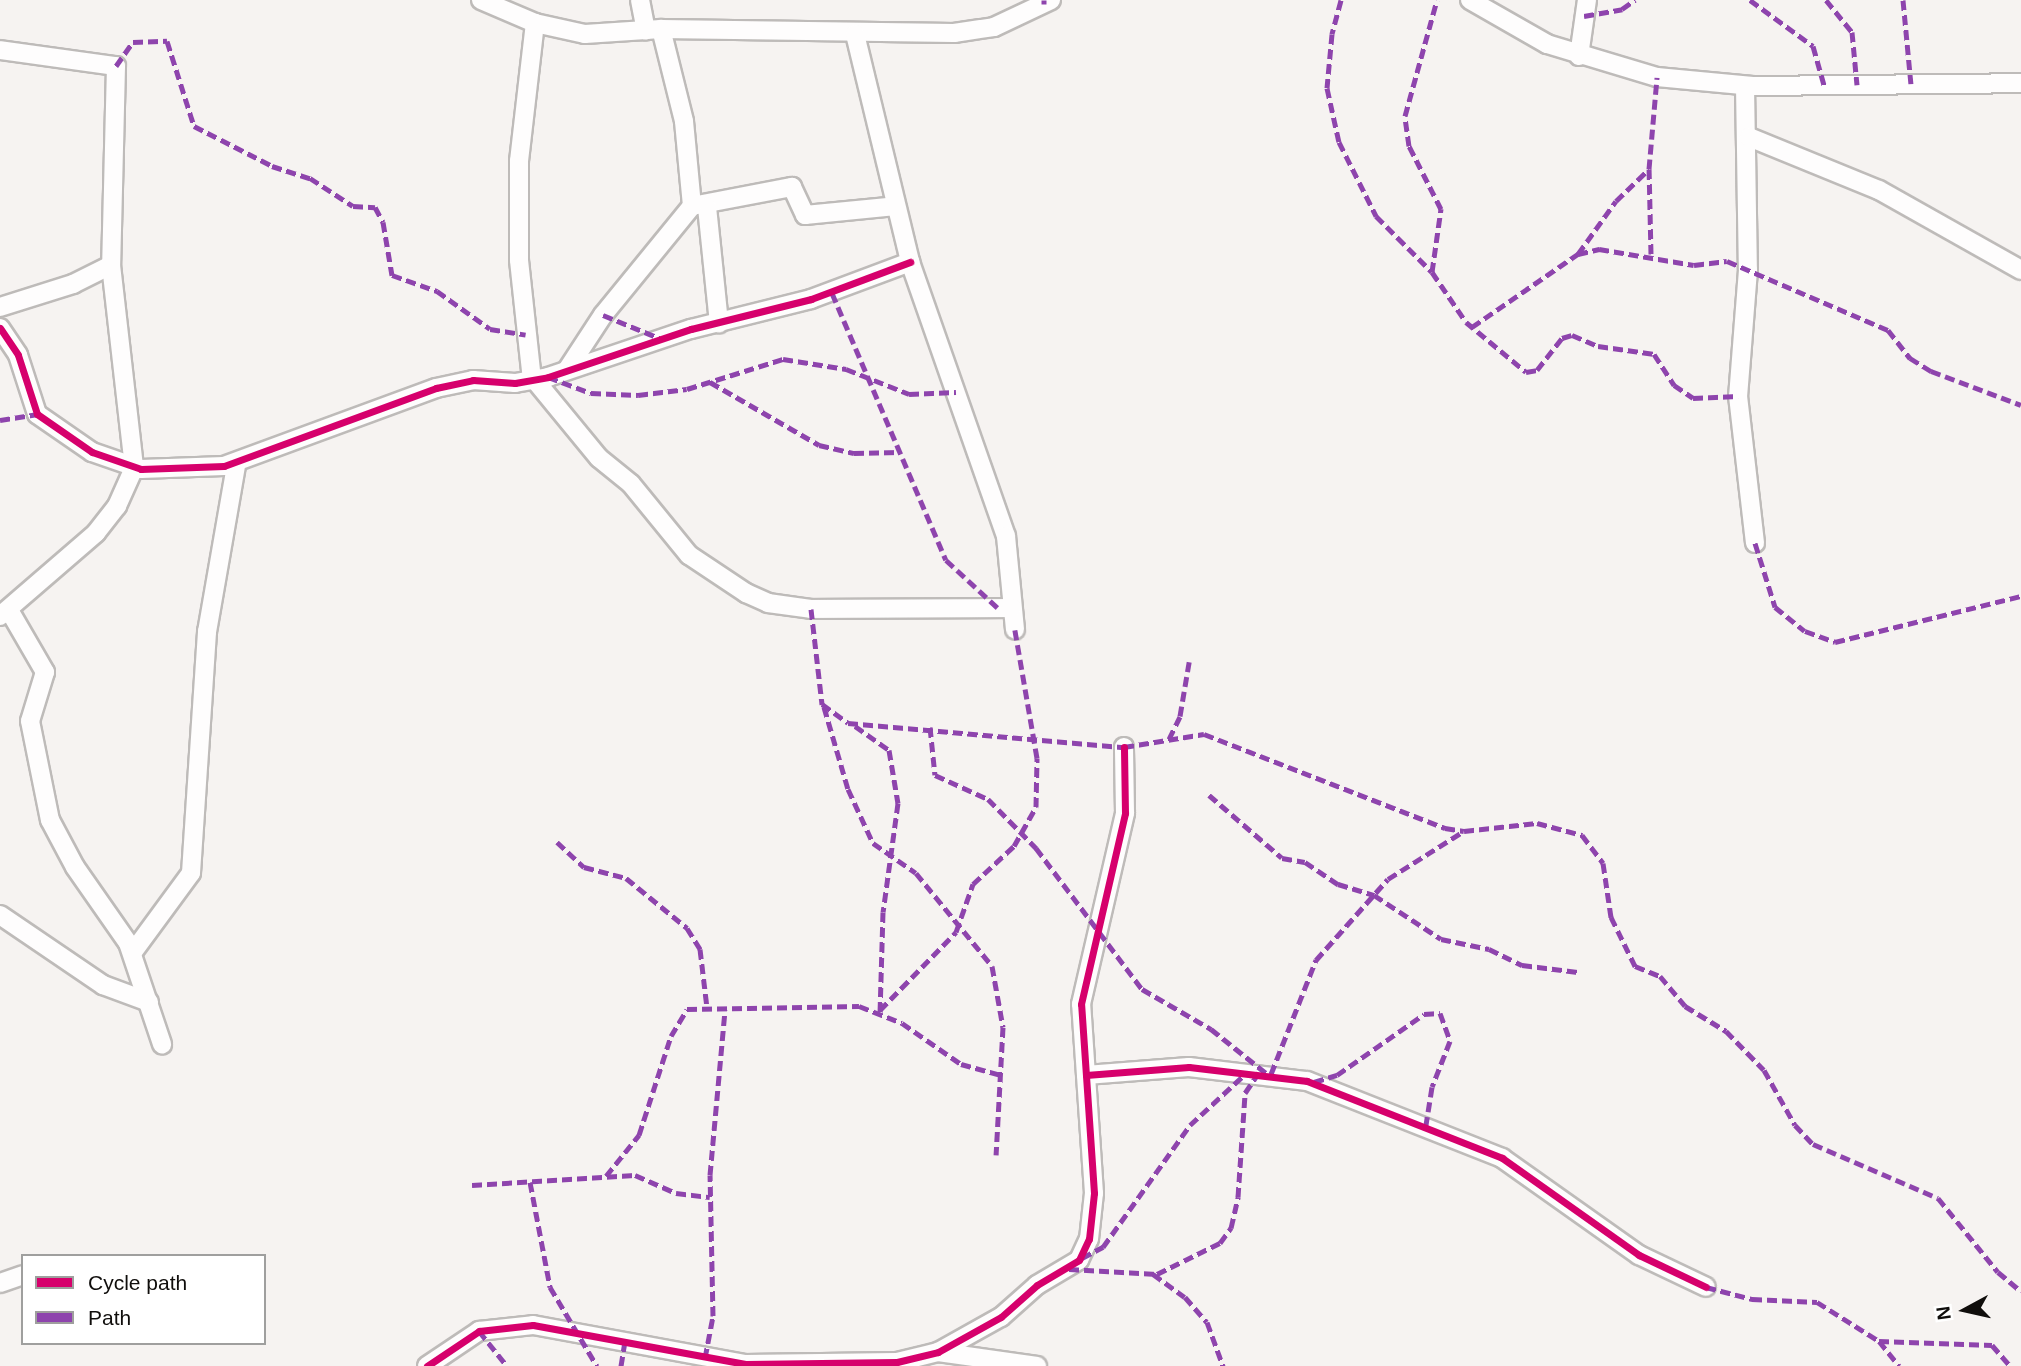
<!DOCTYPE html>
<html>
<head>
<meta charset="utf-8">
<style>
  body { margin:0 }
  #map { position:relative; width:2021px; height:1366px; overflow:hidden; background:#f6f3f1; font-family:Helvetica,sans-serif }
  div>[style] { position:absolute }
  [style*='--x'] { left:calc(var(--x)*1px); top:calc(var(--y)*1px); width:calc(var(--w)*1px); rotate:calc(var(--a)*1deg) }
  .roads { filter:drop-shadow(2px 0 #bebbb9) drop-shadow(-2px 0 #bebbb9) drop-shadow(0 2px #bebbb9) drop-shadow(0 -2px #bebbb9) }
  .minor>* { height:18px; margin:-9px; padding:0 9px; transform-origin:9px; border-radius:9px; background:#fefdfd }
  .quiet>* { height:5px; margin-top:-2.5px; transform-origin:0; background:repeating-linear-gradient(90deg,#8e44ad 0 10px,transparent 0 15px) }
  .cycleway>* { height:7px; margin:-3.5px; padding:0 3.5px; transform-origin:3.5px; border-radius:3.5px; background:#d6006c }
  span { translate:-50% -50%; white-space:nowrap; text-align:center; line-height:1.15; -webkit-text-stroke:5px #fff; paint-order:stroke }
  .legend { position:absolute; left:21px; top:1254px; width:245px; height:91px; box-sizing:border-box; background:#fff; border:2px solid #9f9f9e; margin:0; padding:9px 12px; list-style:none; font-size:21px; color:#100e0c }
  .legend li { display:flex; align-items:center; gap:14px; height:35px }
  .legend b { width:35px; border:2px solid #9f9f9e }
  .north { position:absolute; left:1930px; top:1275px; width:70px; height:70px; -webkit-text-stroke:5px #fff; paint-order:stroke; rotate:262deg; font-size:19px; font-weight:700; line-height:28px; text-align:center; color:#100e0c }
  .north::after { content:''; display:block; margin:auto; width:24px; height:32px; background:#100e0c; clip-path:polygon(50% 0,100% 100%,50% 72%,0 100%) }
</style>
</head>
<body>
<div id="map">
  <div class="roads">
    <div class="minor">
      <i style="--x:481;--y:0;--w:59;--a:23.1"></i>
      <i style="--x:535;--y:23;--w:51;--a:12.4"></i>
      <i style="--x:585;--y:34;--w:76;--a:-3.8"></i>
      <i style="--x:661;--y:29;--w:293;--a:0.8"></i>
      <i style="--x:954;--y:33;--w:40;--a:-8.5"></i>
      <i style="--x:994;--y:27;--w:63;--a:-25.3"></i>
      <i style="--x:640;--y:0;--w:31;--a:79"></i>
      <i style="--x:1470;--y:0;--w:89;--a:29.7"></i>
      <i style="--x:1547;--y:44;--w:115;--a:16.7"></i>
      <i style="--x:1657;--y:77;--w:96;--a:5.4"></i>
      <i style="--x:1753;--y:86;--w:268;--a:-0.6"></i>
      <i style="--x:855;--y:34;--w:235;--a:76.4"></i>
      <i style="--x:910;--y:262;--w:290;--a:70.7"></i>
      <i style="--x:1006;--y:536;--w:94;--a:84.5"></i>
      <i style="--x:0;--y:50;--w:117;--a:7.9"></i>
      <i style="--x:116;--y:66;--w:199;--a:91.4"></i>
      <i style="--x:111;--y:265;--w:204;--a:83.5"></i>
      <i style="--x:134;--y:468;--w:42;--a:114.1"></i>
      <i style="--x:117;--y:506;--w:34;--a:128"></i>
      <i style="--x:96;--y:533;--w:127;--a:139.2"></i>
      <i style="--x:1579;--y:56;--w:57;--a:-81.9"></i>
      <i style="--x:1745;--y:86;--w:184;--a:89.1"></i>
      <i style="--x:1748;--y:270;--w:126;--a:94.5"></i>
      <i style="--x:1738;--y:396;--w:148;--a:83.4"></i>
      <i style="--x:1749;--y:137;--w:140;--a:22.2"></i>
      <i style="--x:1879;--y:190;--w:163;--a:29.4"></i>
      <i style="--x:692;--y:206;--w:102;--a:-10.8"></i>
      <i style="--x:792;--y:187;--w:31;--a:65"></i>
      <i style="--x:805;--y:215;--w:91;--a:-5.6"></i>
      <i style="--x:707;--y:207;--w:117;--a:84.1"></i>
      <i style="--x:0;--y:307;--w:77;--a:-17.5"></i>
      <i style="--x:73;--y:284;--w:42;--a:-26.6"></i>
      <i style="--x:0;--y:328;--w:32;--a:56"></i>
      <i style="--x:18;--y:355;--w:62;--a:72.1"></i>
      <i style="--x:37;--y:414;--w:67;--a:34.6"></i>
      <i style="--x:92;--y:452;--w:52;--a:19.1"></i>
      <i style="--x:141;--y:469;--w:83;--a:-2.1"></i>
      <i style="--x:224;--y:466;--w:226;--a:-20.2"></i>
      <i style="--x:436;--y:388;--w:38;--a:-12"></i>
      <i style="--x:473;--y:380;--w:42;--a:4.1"></i>
      <i style="--x:515;--y:383;--w:34;--a:-10"></i>
      <i style="--x:548;--y:377;--w:151;--a:-18.6"></i>
      <i style="--x:691;--y:329;--w:124;--a:-14"></i>
      <i style="--x:811;--y:299;--w:106;--a:-20.5"></i>
      <i style="--x:567;--y:370;--w:66;--a:-56.8"></i>
      <i style="--x:603;--y:315;--w:141;--a:-50.8"></i>
      <i style="--x:692;--y:206;--w:85;--a:-95.4"></i>
      <i style="--x:684;--y:121;--w:95;--a:-104"></i>
      <i style="--x:534;--y:379;--w:102;--a:50.6"></i>
      <i style="--x:599;--y:458;--w:41;--a:39.1"></i>
      <i style="--x:631;--y:484;--w:92;--a:50.8"></i>
      <i style="--x:689;--y:555;--w:69;--a:33.7"></i>
      <i style="--x:746;--y:593;--w:24;--a:24"></i>
      <i style="--x:768;--y:603;--w:43;--a:7.9"></i>
      <i style="--x:811;--y:609;--w:201;--a:-0.3"></i>
      <i style="--x:532;--y:380;--w:121;--a:-96.2"></i>
      <i style="--x:519;--y:260;--w:99;--a:-90"></i>
      <i style="--x:519;--y:161;--w:139;--a:-83.4"></i>
      <i style="--x:9;--y:610;--w:72;--a:59.9"></i>
      <i style="--x:45;--y:672;--w:51;--a:107"></i>
      <i style="--x:30;--y:721;--w:101;--a:78.6"></i>
      <i style="--x:50;--y:820;--w:53;--a:62"></i>
      <i style="--x:75;--y:867;--w:93;--a:55.1"></i>
      <i style="--x:128;--y:943;--w:107;--a:71.4"></i>
      <i style="--x:0;--y:915;--w:125;--a:34.2"></i>
      <i style="--x:103;--y:985;--w:49;--a:20.3"></i>
      <i style="--x:133;--y:952;--w:98;--a:-53.7"></i>
      <i style="--x:191;--y:873;--w:242;--a:-86.2"></i>
      <i style="--x:207;--y:632;--w:169;--a:-80.1"></i>
      <i style="--x:1086;--y:1075;--w:103;--a:-4.4"></i>
      <i style="--x:1189;--y:1067;--w:119;--a:6.8"></i>
      <i style="--x:1307;--y:1081;--w:210;--a:21.5"></i>
      <i style="--x:1502;--y:1158;--w:168;--a:35.3"></i>
      <i style="--x:1639;--y:1255;--w:74;--a:25.5"></i>
      <i style="--x:0;--y:1283;--w:24;--a:-19"></i>
      <i style="--x:938;--y:1352;--w:100;--a:8"></i>
      <i style="--x:427;--y:1366;--w:63;--a:-33.9"></i>
      <i style="--x:479;--y:1331;--w:54;--a:-6.3"></i>
      <i style="--x:533;--y:1325;--w:216;--a:10.4"></i>
      <i style="--x:745;--y:1364;--w:152;--a:-0.8"></i>
      <i style="--x:897;--y:1362;--w:42;--a:-13.7"></i>
      <i style="--x:938;--y:1352;--w:72;--a:-29.1"></i>
      <i style="--x:1001;--y:1317;--w:48;--a:-41.6"></i>
      <i style="--x:1037;--y:1285;--w:49;--a:-30.8"></i>
      <i style="--x:1079;--y:1260;--w:23;--a:-65"></i>
      <i style="--x:1089;--y:1239;--w:46;--a:-83.8"></i>
      <i style="--x:1094;--y:1193;--w:189;--a:-93.9"></i>
      <i style="--x:1081;--y:1004;--w:196;--a:-77"></i>
      <i style="--x:1125;--y:813;--w:66;--a:-90.9"></i>
    </div>
  </div>
  <div class="quiet">
    <i style="--x:1341;--y:0;--w:35;--a:105"></i>
    <i style="--x:1332;--y:34;--w:54;--a:95.3"></i>
    <i style="--x:1327;--y:88;--w:55;--a:77.5"></i>
    <i style="--x:1339;--y:142;--w:83;--a:63.4"></i>
    <i style="--x:1376;--y:216;--w:79;--a:45"></i>
    <i style="--x:1432;--y:272;--w:60;--a:55.8"></i>
    <i style="--x:1466;--y:322;--w:78;--a:39.8"></i>
    <i style="--x:1526;--y:372;--w:11;--a:-10"></i>
    <i style="--x:1537;--y:370;--w:41;--a:-52"></i>
    <i style="--x:1562;--y:338;--w:10;--a:-17"></i>
    <i style="--x:1572;--y:335;--w:28;--a:23"></i>
    <i style="--x:1598;--y:346;--w:57;--a:8.1"></i>
    <i style="--x:1654;--y:354;--w:37;--a:57"></i>
    <i style="--x:1674;--y:385;--w:23;--a:34"></i>
    <i style="--x:1693;--y:398;--w:45;--a:-2.5"></i>
    <i style="--x:1750;--y:0;--w:78;--a:36.1"></i>
    <i style="--x:1813;--y:46;--w:41;--a:74.2"></i>
    <i style="--x:1826;--y:0;--w:41;--a:50.9"></i>
    <i style="--x:1852;--y:32;--w:53;--a:84.6"></i>
    <i style="--x:1903;--y:0;--w:84;--a:84.6"></i>
    <i style="--x:1044;--y:4;--w:4;--a:-90"></i>
    <i style="--x:1584;--y:16;--w:39;--a:-10"></i>
    <i style="--x:1622;--y:9;--w:16;--a:-35"></i>
    <i style="--x:116;--y:66;--w:29;--a:-55"></i>
    <i style="--x:133;--y:42;--w:34;--a:-2"></i>
    <i style="--x:167;--y:41;--w:89;--a:72.4"></i>
    <i style="--x:194;--y:126;--w:88;--a:27.1"></i>
    <i style="--x:272;--y:166;--w:40;--a:18"></i>
    <i style="--x:310;--y:178;--w:51;--a:33.1"></i>
    <i style="--x:353;--y:206;--w:22;--a:3"></i>
    <i style="--x:375;--y:207;--w:17;--a:62"></i>
    <i style="--x:383;--y:222;--w:54;--a:80.4"></i>
    <i style="--x:392;--y:275;--w:48;--a:19.6"></i>
    <i style="--x:437;--y:291;--w:65;--a:35.6"></i>
    <i style="--x:490;--y:329;--w:36;--a:9"></i>
    <i style="--x:1578;--y:254;--w:65;--a:-54.4"></i>
    <i style="--x:1616;--y:201;--w:46;--a:-44.1"></i>
    <i style="--x:1651;--y:254;--w:85;--a:-91.3"></i>
    <i style="--x:1649;--y:169;--w:92;--a:-85"></i>
    <i style="--x:1432;--y:272;--w:64;--a:-81.9"></i>
    <i style="--x:1441;--y:209;--w:71;--a:-116.9"></i>
    <i style="--x:1409;--y:146;--w:30;--a:-98"></i>
    <i style="--x:1405;--y:116;--w:120;--a:-74.6"></i>
    <i style="--x:832;--y:293;--w:290;--a:66.9"></i>
    <i style="--x:946;--y:560;--w:72;--a:42.8"></i>
    <i style="--x:603;--y:315;--w:61;--a:22.3"></i>
    <i style="--x:1472;--y:327;--w:129;--a:-34.6"></i>
    <i style="--x:1578;--y:254;--w:22;--a:-13"></i>
    <i style="--x:1599;--y:249;--w:96;--a:9.6"></i>
    <i style="--x:1694;--y:265;--w:33;--a:-7"></i>
    <i style="--x:1727;--y:261;--w:175;--a:23.2"></i>
    <i style="--x:1888;--y:330;--w:36;--a:52"></i>
    <i style="--x:1910;--y:358;--w:25;--a:32"></i>
    <i style="--x:1931;--y:371;--w:96;--a:20.7"></i>
    <i style="--x:548;--y:377;--w:46;--a:20.4"></i>
    <i style="--x:591;--y:393;--w:47;--a:2.4"></i>
    <i style="--x:638;--y:395;--w:49;--a:-7"></i>
    <i style="--x:687;--y:389;--w:101;--a:-17.4"></i>
    <i style="--x:783;--y:359;--w:64;--a:9"></i>
    <i style="--x:846;--y:369;--w:68;--a:21.6"></i>
    <i style="--x:909;--y:394;--w:47;--a:-2.4"></i>
    <i style="--x:710;--y:382;--w:126;--a:30"></i>
    <i style="--x:819;--y:445;--w:36;--a:13"></i>
    <i style="--x:854;--y:453;--w:46;--a:-1.2"></i>
    <i style="--x:0;--y:420;--w:37;--a:-9"></i>
    <i style="--x:1755;--y:543;--w:67;--a:72.6"></i>
    <i style="--x:1775;--y:607;--w:38;--a:39"></i>
    <i style="--x:1805;--y:631;--w:32;--a:20"></i>
    <i style="--x:1835;--y:642;--w:192;--a:-13.9"></i>
    <i style="--x:811;--y:609;--w:96;--a:83.4"></i>
    <i style="--x:822;--y:704;--w:32;--a:36"></i>
    <i style="--x:848;--y:723;--w:277;--a:5"></i>
    <i style="--x:1124;--y:747;--w:81;--a:-9.2"></i>
    <i style="--x:1204;--y:734;--w:259;--a:21.3"></i>
    <i style="--x:1445;--y:828;--w:19;--a:9"></i>
    <i style="--x:1464;--y:831;--w:73;--a:-6.3"></i>
    <i style="--x:1537;--y:823;--w:47;--a:14.9"></i>
    <i style="--x:1582;--y:835;--w:35;--a:53"></i>
    <i style="--x:1603;--y:863;--w:55;--a:81.6"></i>
    <i style="--x:1611;--y:917;--w:55;--a:63.9"></i>
    <i style="--x:1635;--y:966;--w:27;--a:22"></i>
    <i style="--x:1660;--y:976;--w:39;--a:50"></i>
    <i style="--x:1685;--y:1006;--w:48;--a:31.4"></i>
    <i style="--x:1726;--y:1031;--w:54;--a:45.7"></i>
    <i style="--x:1764;--y:1070;--w:63;--a:60.6"></i>
    <i style="--x:1795;--y:1125;--w:26;--a:47"></i>
    <i style="--x:1813;--y:1144;--w:136;--a:23.4"></i>
    <i style="--x:1938;--y:1198;--w:95;--a:51"></i>
    <i style="--x:1998;--y:1272;--w:30;--a:40"></i>
    <i style="--x:824;--y:707;--w:85;--a:73.7"></i>
    <i style="--x:848;--y:789;--w:60;--a:65.2"></i>
    <i style="--x:873;--y:843;--w:52;--a:34.9"></i>
    <i style="--x:916;--y:873;--w:120;--a:50.7"></i>
    <i style="--x:992;--y:966;--w:62;--a:79.8"></i>
    <i style="--x:1003;--y:1027;--w:128;--a:93.1"></i>
    <i style="--x:855;--y:726;--w:42;--a:35.2"></i>
    <i style="--x:889;--y:750;--w:54;--a:80.4"></i>
    <i style="--x:898;--y:803;--w:110;--a:97.8"></i>
    <i style="--x:883;--y:912;--w:101;--a:91.7"></i>
    <i style="--x:930;--y:727;--w:48;--a:84.1"></i>
    <i style="--x:935;--y:775;--w:58;--a:24.4"></i>
    <i style="--x:988;--y:799;--w:69;--a:45.6"></i>
    <i style="--x:1036;--y:848;--w:176;--a:53.1"></i>
    <i style="--x:1142;--y:989;--w:80;--a:30.1"></i>
    <i style="--x:1211;--y:1029;--w:70;--a:38.7"></i>
    <i style="--x:1169;--y:739;--w:25;--a:-64"></i>
    <i style="--x:1180;--y:716;--w:60;--a:-80.4"></i>
    <i style="--x:1209;--y:795;--w:96;--a:40.8"></i>
    <i style="--x:1282;--y:858;--w:23;--a:10"></i>
    <i style="--x:1305;--y:862;--w:40;--a:34"></i>
    <i style="--x:1338;--y:884;--w:38;--a:17"></i>
    <i style="--x:1374;--y:895;--w:80;--a:33.3"></i>
    <i style="--x:1441;--y:939;--w:49;--a:11.8"></i>
    <i style="--x:1489;--y:949;--w:37;--a:26"></i>
    <i style="--x:1522;--y:965;--w:56;--a:7.1"></i>
    <i style="--x:557;--y:842;--w:37;--a:43"></i>
    <i style="--x:584;--y:867;--w:43;--a:14.7"></i>
    <i style="--x:626;--y:878;--w:79;--a:39.3"></i>
    <i style="--x:687;--y:928;--w:25;--a:58"></i>
    <i style="--x:700;--y:949;--w:59;--a:83.2"></i>
    <i style="--x:880;--y:1010;--w:109;--a:-45.7"></i>
    <i style="--x:956;--y:932;--w:51;--a:-70.5"></i>
    <i style="--x:973;--y:884;--w:56;--a:-42.8"></i>
    <i style="--x:1014;--y:846;--w:45;--a:-60.6"></i>
    <i style="--x:1036;--y:807;--w:49;--a:-88.8"></i>
    <i style="--x:1037;--y:758;--w:130;--a:-99.8"></i>
    <i style="--x:1271;--y:1074;--w:123;--a:-68.5"></i>
    <i style="--x:1316;--y:960;--w:108;--a:-48.4"></i>
    <i style="--x:1388;--y:879;--w:90;--a:-32.3"></i>
    <i style="--x:1314;--y:1082;--w:24;--a:-17"></i>
    <i style="--x:1337;--y:1075;--w:106;--a:-35"></i>
    <i style="--x:1424;--y:1014;--w:16;--a:-4"></i>
    <i style="--x:1440;--y:1013;--w:30;--a:70"></i>
    <i style="--x:1450;--y:1041;--w:49;--a:111.4"></i>
    <i style="--x:1432;--y:1087;--w:45;--a:99"></i>
    <i style="--x:606;--y:1176;--w:53;--a:-51.2"></i>
    <i style="--x:639;--y:1135;--w:104;--a:-72.1"></i>
    <i style="--x:671;--y:1036;--w:31;--a:-59"></i>
    <i style="--x:687;--y:1009;--w:172;--a:-1"></i>
    <i style="--x:859;--y:1006;--w:46;--a:21.6"></i>
    <i style="--x:902;--y:1023;--w:72;--a:34.8"></i>
    <i style="--x:961;--y:1064;--w:41;--a:15.4"></i>
    <i style="--x:530;--y:1182;--w:107;--a:79.2"></i>
    <i style="--x:550;--y:1287;--w:92;--a:59.3"></i>
    <i style="--x:472;--y:1185;--w:163;--a:-3.5"></i>
    <i style="--x:635;--y:1175;--w:45;--a:23.7"></i>
    <i style="--x:676;--y:1193;--w:34;--a:7"></i>
    <i style="--x:1082;--y:1258;--w:24;--a:-28"></i>
    <i style="--x:1103;--y:1247;--w:150;--a:-54.5"></i>
    <i style="--x:1190;--y:1125;--w:75;--a:-42.8"></i>
    <i style="--x:1069;--y:1269;--w:88;--a:3.3"></i>
    <i style="--x:1157;--y:1274;--w:70;--a:-26.2"></i>
    <i style="--x:1220;--y:1243;--w:19;--a:-54"></i>
    <i style="--x:1231;--y:1228;--w:32;--a:-77"></i>
    <i style="--x:1238;--y:1197;--w:104;--a:-86.1"></i>
    <i style="--x:1245;--y:1093;--w:25;--a:-56"></i>
    <i style="--x:1153;--y:1274;--w:39;--a:36"></i>
    <i style="--x:1185;--y:1297;--w:33;--a:49"></i>
    <i style="--x:1207;--y:1322;--w:47;--a:70"></i>
    <i style="--x:1706;--y:1287;--w:48;--a:14.6"></i>
    <i style="--x:1752;--y:1299;--w:65;--a:2.6"></i>
    <i style="--x:1817;--y:1302;--w:73;--a:32.2"></i>
    <i style="--x:1879;--y:1341;--w:113;--a:2"></i>
    <i style="--x:1992;--y:1345;--w:28;--a:49"></i>
    <i style="--x:479;--y:1331;--w:45;--a:51.3"></i>
    <i style="--x:1879;--y:1341;--w:32;--a:51"></i>
    <i style="--x:705;--y:1358;--w:43;--a:-79.2"></i>
    <i style="--x:713;--y:1316;--w:141;--a:-91.2"></i>
    <i style="--x:710;--y:1175;--w:166;--a:-84.8"></i>
    <i style="--x:621;--y:1366;--w:24;--a:-81"></i>
  </div>
  <div class="cycleway">
    <i style="--x:0;--y:328;--w:32;--a:56"></i>
    <i style="--x:18;--y:355;--w:62;--a:72.1"></i>
    <i style="--x:37;--y:414;--w:67;--a:34.6"></i>
    <i style="--x:92;--y:452;--w:52;--a:19.1"></i>
    <i style="--x:141;--y:469;--w:83;--a:-2.1"></i>
    <i style="--x:224;--y:466;--w:226;--a:-20.2"></i>
    <i style="--x:436;--y:388;--w:38;--a:-12"></i>
    <i style="--x:473;--y:380;--w:42;--a:4.1"></i>
    <i style="--x:515;--y:383;--w:34;--a:-10"></i>
    <i style="--x:548;--y:377;--w:151;--a:-18.6"></i>
    <i style="--x:691;--y:329;--w:124;--a:-14"></i>
    <i style="--x:811;--y:299;--w:106;--a:-20.5"></i>
    <i style="--x:1086;--y:1075;--w:103;--a:-4.4"></i>
    <i style="--x:1189;--y:1067;--w:119;--a:6.8"></i>
    <i style="--x:1307;--y:1081;--w:210;--a:21.5"></i>
    <i style="--x:1502;--y:1158;--w:168;--a:35.3"></i>
    <i style="--x:1639;--y:1255;--w:74;--a:25.5"></i>
    <i style="--x:427;--y:1366;--w:63;--a:-33.9"></i>
    <i style="--x:479;--y:1331;--w:54;--a:-6.3"></i>
    <i style="--x:533;--y:1325;--w:216;--a:10.4"></i>
    <i style="--x:745;--y:1364;--w:152;--a:-0.8"></i>
    <i style="--x:897;--y:1362;--w:42;--a:-13.7"></i>
    <i style="--x:938;--y:1352;--w:72;--a:-29.1"></i>
    <i style="--x:1001;--y:1317;--w:48;--a:-41.6"></i>
    <i style="--x:1037;--y:1285;--w:49;--a:-30.8"></i>
    <i style="--x:1079;--y:1260;--w:23;--a:-65"></i>
    <i style="--x:1089;--y:1239;--w:46;--a:-83.8"></i>
    <i style="--x:1094;--y:1193;--w:189;--a:-93.9"></i>
    <i style="--x:1081;--y:1004;--w:196;--a:-77"></i>
    <i style="--x:1125;--y:813;--w:66;--a:-90.9"></i>
  </div>
  <ul class="legend">
  <li><b style="height:9px;background:#d6006c"></b>Cycle path</li>
  <li><b style="height:9px;background:#8e44ad"></b>Path</li>
  </ul>
  <div class="north">N</div>
</div>
</body>
</html>
